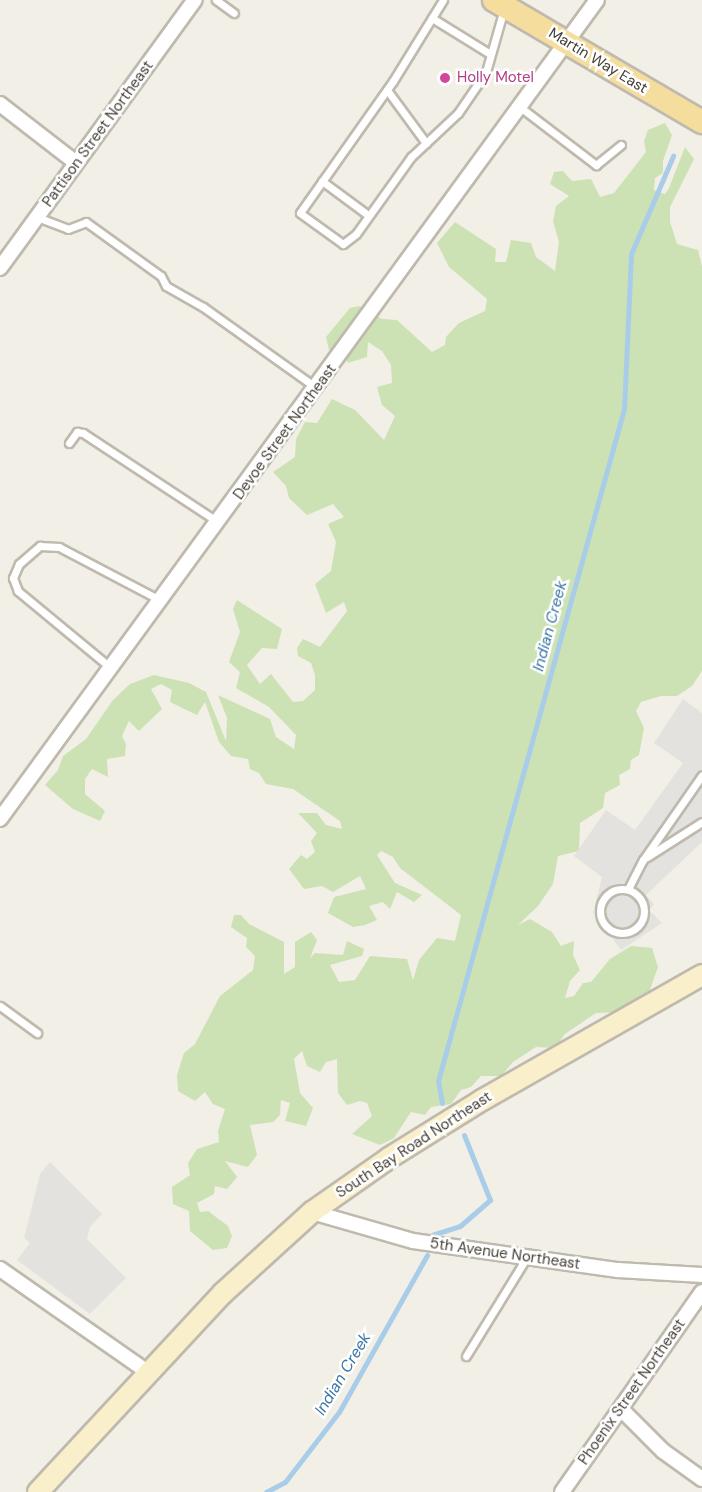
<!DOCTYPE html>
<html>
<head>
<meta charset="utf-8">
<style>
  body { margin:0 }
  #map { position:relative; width:702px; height:1492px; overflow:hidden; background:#f2efe7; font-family:"DM Sans",sans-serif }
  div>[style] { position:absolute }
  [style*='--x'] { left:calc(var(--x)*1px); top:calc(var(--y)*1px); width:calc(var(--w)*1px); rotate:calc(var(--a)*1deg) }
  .green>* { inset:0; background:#cce2b4 }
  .parking>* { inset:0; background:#e3e2df }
  .stream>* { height:5px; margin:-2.5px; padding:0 2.5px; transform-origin:2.5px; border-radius:2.5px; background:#a9cde9 }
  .roads { filter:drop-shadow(2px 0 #bfb9ae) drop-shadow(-2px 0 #bfb9ae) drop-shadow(0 2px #bfb9ae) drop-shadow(0 -2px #bfb9ae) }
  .lane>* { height:7px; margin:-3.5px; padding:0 3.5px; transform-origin:3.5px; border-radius:3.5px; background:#fff }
  .lane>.ring { margin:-3.5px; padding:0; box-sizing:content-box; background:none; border:7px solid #fff; border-radius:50% }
  .street>* { height:14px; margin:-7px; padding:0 7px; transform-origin:7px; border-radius:7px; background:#fff }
  .secondary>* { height:20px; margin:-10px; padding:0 10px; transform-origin:10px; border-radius:10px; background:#f9efca }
  .primary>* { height:22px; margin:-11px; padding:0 11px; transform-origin:11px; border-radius:11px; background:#f5de9d }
  .dots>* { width:16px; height:16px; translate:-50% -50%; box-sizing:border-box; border:3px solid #fff; border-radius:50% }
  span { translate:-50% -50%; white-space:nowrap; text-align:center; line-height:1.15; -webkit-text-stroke:5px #fff; paint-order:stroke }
  .street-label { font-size:15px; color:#443f37 }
  .hotel-label { font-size:15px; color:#b23c85 }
  .left { translate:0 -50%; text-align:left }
  .water-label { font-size:16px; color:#3a76a6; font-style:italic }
</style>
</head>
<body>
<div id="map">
  <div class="green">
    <i style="clip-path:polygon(665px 123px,672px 135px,663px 161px,663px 173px,655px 178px,654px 190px,665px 194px,669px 188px,685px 147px,694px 159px,670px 207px,670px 222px,677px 244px,698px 250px,702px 266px,702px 671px,692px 686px,677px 696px,661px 696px,641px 702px,636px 711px,644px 728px,639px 755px,631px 760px,630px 769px,619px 775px,620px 785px,605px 793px,603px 808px,580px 823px,579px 851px,558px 856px,553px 884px,538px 906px,518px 925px,530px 919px,552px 932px,561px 946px,574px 941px,573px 955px,580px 970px,570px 981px,565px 998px,574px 996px,583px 983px,591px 982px,610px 959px,631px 946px,652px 948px,658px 967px,646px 1001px,630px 1012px,596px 1013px,565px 1034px,555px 1048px,536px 1047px,513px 1062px,501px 1076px,481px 1076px,471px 1087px,461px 1090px,451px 1104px,431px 1107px,425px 1115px,411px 1112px,394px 1138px,380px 1145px,352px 1134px,372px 1116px,367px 1103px,360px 1101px,347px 1105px,338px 1093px,337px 1059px,326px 1062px,320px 1072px,307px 1066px,302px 1051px,294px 1059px,300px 1093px,313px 1108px,306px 1126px,285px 1121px,290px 1103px,281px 1100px,280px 1115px,273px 1122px,250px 1125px,257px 1155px,248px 1167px,225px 1161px,237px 1177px,227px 1189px,215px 1186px,214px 1194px,197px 1203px,200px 1212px,208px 1211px,228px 1226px,232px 1236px,227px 1248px,213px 1250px,190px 1231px,189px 1211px,173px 1204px,172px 1187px,190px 1175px,188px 1163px,197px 1149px,219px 1142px,218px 1131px,225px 1109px,213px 1104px,205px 1092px,195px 1101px,178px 1091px,177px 1075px,184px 1053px,195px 1044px,220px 996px,253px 970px,255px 956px,246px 947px,247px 938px,231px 927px,234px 915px,241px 915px,249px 924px,284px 942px,284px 974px,295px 967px,295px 942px,311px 932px,317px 940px,310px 958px,315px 953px,343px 955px,347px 941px,364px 949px,362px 956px,330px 965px,339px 982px,355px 980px,370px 956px,407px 959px,413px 980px,419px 960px,437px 938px,455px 941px,461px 915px,400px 868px,393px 857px,381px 851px,377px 855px,395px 883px,422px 895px,414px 902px,397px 892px,390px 909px,383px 902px,369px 906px,377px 920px,365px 925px,353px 927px,328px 913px,334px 897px,366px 889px,360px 876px,333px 892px,322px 886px,304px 889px,289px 869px,301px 855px,307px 859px,315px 852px,311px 841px,317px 833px,298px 813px,317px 813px,326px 825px,342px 829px,340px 821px,293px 789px,266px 784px,259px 773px,250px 769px,248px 759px,231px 756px,219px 742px,205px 702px,197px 715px,170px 702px,172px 690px,161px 684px,151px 689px,162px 709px,139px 731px,129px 721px,122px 736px,126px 744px,125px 756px,107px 759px,108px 777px,92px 769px,85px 779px,85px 794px,105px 811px,100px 821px,73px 809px,45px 785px,58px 770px,63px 756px,86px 739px,113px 700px,130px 684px,154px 675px,189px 683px,206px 692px,226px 741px,227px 718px,218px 695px,270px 719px,276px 737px,294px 749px,296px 735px,269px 707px,236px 688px,240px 672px,229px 662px,240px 632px,233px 609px,237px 600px,282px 629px,277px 649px,262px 648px,247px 665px,260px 684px,271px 674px,293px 702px,303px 701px,315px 690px,315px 675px,311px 663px,298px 656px,297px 648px,303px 639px,320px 647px,347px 611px,344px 602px,326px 613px,315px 584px,331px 571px,336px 542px,328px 524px,344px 517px,333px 504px,307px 515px,289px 498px,286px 486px,273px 472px,295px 457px,296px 439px,305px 422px,317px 423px,332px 399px,355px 410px,384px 440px,395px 416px,382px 405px,377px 387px,392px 383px,391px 365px,382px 351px,368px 342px,367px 357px,348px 363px,339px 348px,329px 350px,326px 337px,350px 308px,359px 306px,382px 319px,397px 320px,432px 352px,445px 345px,446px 337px,459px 323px,485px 311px,487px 299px,449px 267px,437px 243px,455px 222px,496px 249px,495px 262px,506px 262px,511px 240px,531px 243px,536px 257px,555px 271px,559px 242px,553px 221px,556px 206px,569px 196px,550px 184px,554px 172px,563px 171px,572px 181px,591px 179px,600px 197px,614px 193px,646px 152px,644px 141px,648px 130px)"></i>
  </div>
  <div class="parking">
    <i style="clip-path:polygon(683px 699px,702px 713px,702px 842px,646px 895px,654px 904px,649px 910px,662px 923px,621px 950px,593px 913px,602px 877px,574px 856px,606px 810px,635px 830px,683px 763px,654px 743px)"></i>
    <i style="clip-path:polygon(50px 1162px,102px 1214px,90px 1227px,87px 1239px,126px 1278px,90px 1314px,17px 1260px,30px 1243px,24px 1238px,40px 1174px)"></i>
  </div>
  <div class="stream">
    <i style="--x:442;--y:1103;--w:22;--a:-100"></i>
    <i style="--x:438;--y:1081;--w:697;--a:-74.53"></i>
    <i style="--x:624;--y:409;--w:155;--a:-87.4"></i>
    <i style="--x:631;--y:254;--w:107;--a:-66.8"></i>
    <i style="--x:432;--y:1235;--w:29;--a:-18"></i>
    <i style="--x:460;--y:1226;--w:40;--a:-41"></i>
    <i style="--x:490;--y:1200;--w:70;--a:-111.8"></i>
    <i style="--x:266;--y:1492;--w:21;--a:-28"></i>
    <i style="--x:285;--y:1482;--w:88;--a:-52.4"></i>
    <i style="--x:339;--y:1412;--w:180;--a:-60.7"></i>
  </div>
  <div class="roads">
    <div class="lane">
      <i style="--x:216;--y:0;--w:22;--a:36"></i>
      <i style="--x:443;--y:0;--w:95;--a:121.7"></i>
      <i style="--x:393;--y:81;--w:161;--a:125.2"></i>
      <i style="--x:300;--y:213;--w:53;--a:35.8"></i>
      <i style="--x:343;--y:244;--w:16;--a:-38"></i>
      <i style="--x:356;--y:234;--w:95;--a:-54.5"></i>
      <i style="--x:411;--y:157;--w:64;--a:-43.1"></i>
      <i style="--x:458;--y:113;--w:50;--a:-55.7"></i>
      <i style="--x:486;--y:72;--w:66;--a:-74.1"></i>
      <i style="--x:432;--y:18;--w:68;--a:31.8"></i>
      <i style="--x:387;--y:90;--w:66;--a:53.7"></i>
      <i style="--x:520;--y:107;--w:96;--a:37.3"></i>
      <i style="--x:596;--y:165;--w:32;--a:-39"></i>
      <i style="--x:322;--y:181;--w:57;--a:36.5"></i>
      <i style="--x:37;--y:217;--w:33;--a:21"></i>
      <i style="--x:68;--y:229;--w:19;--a:-21"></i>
      <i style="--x:86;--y:222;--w:92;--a:35.8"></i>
      <i style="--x:161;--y:276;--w:11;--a:63"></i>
      <i style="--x:166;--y:286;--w:43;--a:29.6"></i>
      <i style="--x:203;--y:307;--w:138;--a:35.5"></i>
      <i style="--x:69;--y:443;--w:14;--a:-54"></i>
      <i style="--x:77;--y:432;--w:6;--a:9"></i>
      <i style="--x:83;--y:433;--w:162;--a:33.4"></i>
      <i style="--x:111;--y:668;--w:121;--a:-140.4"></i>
      <i style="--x:18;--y:591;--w:14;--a:-111"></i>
      <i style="--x:13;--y:578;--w:15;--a:-67"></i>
      <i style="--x:19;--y:564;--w:28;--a:-41"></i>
      <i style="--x:40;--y:546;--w:19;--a:3"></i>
      <i style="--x:59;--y:547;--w:114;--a:27.7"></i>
      <i style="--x:647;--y:857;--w:65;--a:-32.5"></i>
      <i class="ring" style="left:600px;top:889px;width:37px;height:37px"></i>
      <i style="--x:628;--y:889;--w:33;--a:-63"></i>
      <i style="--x:643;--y:860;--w:103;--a:-55.2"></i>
      <i style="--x:0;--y:1006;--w:46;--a:36.1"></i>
      <i style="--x:466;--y:1356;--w:116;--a:-58.4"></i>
    </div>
    <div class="street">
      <i style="--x:0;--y:104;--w:96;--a:37.8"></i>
      <i style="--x:0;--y:268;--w:331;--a:-54"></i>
      <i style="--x:0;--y:819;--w:1013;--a:-53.91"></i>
      <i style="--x:312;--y:1212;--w:105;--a:16"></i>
      <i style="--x:413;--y:1241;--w:207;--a:8.1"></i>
      <i style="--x:618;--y:1270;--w:84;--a:3.4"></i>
      <i style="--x:0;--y:1269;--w:182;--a:34.9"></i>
      <i style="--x:621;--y:1409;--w:59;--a:45"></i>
      <i style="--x:663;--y:1451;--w:48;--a:35.7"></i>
      <i style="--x:562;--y:1492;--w:244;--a:-55"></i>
    </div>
    <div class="secondary">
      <i style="--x:38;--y:1492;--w:272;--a:-47.1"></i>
      <i style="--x:223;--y:1293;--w:120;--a:-42.3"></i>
      <i style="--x:312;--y:1212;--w:94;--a:-35"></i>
      <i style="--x:389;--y:1158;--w:110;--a:-31.9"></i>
      <i style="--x:482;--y:1100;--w:253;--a:-29.6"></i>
    </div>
    <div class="primary">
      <i style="--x:494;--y:0;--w:241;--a:30.4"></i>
    </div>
  </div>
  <div class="dots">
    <i style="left:445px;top:78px;background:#d1479c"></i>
  </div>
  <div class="street-label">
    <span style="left:598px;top:61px;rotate:31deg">Martin Way East</span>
    <span style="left:98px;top:134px;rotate:-54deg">Pattison Street Northeast</span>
    <span style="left:285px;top:432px;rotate:-54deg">Devoe Street Northeast</span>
    <span style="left:414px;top:1145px;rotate:-33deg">South Bay Road Northeast</span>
    <span style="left:505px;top:1254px;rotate:8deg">5th Avenue Northeast</span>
    <span style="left:632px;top:1392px;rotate:-55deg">Phoenix Street Northeast</span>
  </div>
  <div class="hotel-label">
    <span class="left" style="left:457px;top:78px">Holly Motel</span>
  </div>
  <div class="water-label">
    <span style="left:550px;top:626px;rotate:-75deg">Indian Creek</span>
    <span style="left:343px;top:1374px;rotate:-59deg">Indian Creek</span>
  </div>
</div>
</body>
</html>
